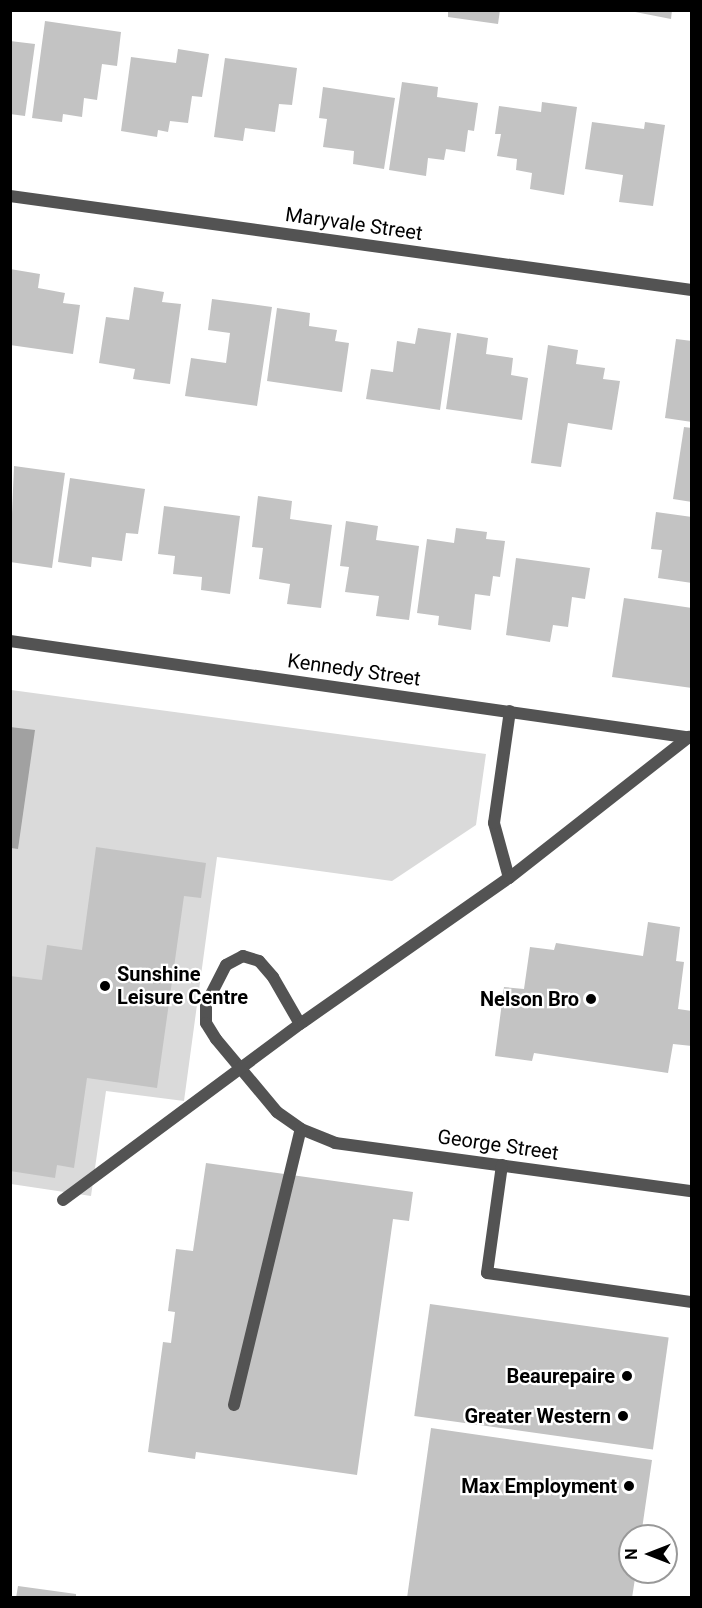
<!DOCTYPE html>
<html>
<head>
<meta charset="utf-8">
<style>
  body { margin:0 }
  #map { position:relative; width:702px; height:1608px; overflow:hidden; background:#fff; font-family:Roboto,sans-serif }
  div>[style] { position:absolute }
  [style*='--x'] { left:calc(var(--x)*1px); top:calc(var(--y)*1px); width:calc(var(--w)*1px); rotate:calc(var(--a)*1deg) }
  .green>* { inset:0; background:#dadada }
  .water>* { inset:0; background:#a1a1a1 }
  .building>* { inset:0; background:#c3c3c3; transform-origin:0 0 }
  .lane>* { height:12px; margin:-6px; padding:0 6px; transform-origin:6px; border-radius:6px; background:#535353 }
  .street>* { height:12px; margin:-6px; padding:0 6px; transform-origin:6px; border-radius:6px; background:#535353 }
  .dots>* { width:16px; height:16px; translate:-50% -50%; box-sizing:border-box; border:3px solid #fff; border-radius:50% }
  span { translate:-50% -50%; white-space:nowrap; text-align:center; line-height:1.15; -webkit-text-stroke:4.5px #fff; paint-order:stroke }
  .street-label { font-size:20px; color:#000 }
  .poi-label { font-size:20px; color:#000; font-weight:700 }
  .left { translate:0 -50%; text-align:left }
  .right { translate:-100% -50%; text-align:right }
  .frame { position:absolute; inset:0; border:12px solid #000; pointer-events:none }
  .north { position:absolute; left:618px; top:1524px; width:60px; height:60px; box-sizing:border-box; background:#fff; border:2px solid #999; border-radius:50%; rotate:270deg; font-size:16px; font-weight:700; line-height:24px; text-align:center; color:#000 }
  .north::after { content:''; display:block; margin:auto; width:21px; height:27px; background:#000; clip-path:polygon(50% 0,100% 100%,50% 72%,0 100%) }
</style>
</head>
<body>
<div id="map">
  <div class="green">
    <i style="clip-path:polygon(11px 690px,486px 754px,476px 825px,392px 881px,217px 857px,184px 1101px,106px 1091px,91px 1196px,11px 1184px)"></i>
  </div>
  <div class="water">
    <i style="clip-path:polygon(10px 727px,35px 730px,18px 849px,11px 848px)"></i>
  </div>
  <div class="building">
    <i style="clip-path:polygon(448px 10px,500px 10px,498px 24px,448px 17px)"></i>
    <i style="clip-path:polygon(625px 10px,672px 10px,671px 19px)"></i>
    <i style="clip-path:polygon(45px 21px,121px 32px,117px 66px,102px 64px,97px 100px,84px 98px,82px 117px,63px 114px,62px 122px,32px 118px)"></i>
    <i style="clip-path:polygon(10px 41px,35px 44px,25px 116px,10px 114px)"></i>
    <i style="clip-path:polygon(178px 49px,209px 54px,202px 97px,192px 96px,188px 123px,170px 121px,168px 132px,158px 130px,157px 137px,121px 131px,131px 57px,176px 63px)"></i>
    <i style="clip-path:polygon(225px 58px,297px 68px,292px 105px,279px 104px,275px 132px,245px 128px,243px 141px,214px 137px)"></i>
    <i style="clip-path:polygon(402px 82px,438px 87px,437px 97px,478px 103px,474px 131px,468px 130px,465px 152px,446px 149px,444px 160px,428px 158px,426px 176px,389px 170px)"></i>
    <i style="clip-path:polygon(323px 87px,395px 98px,384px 169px,353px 164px,354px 151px,323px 147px,327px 119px,319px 118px)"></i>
    <i style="clip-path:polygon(542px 102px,577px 107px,564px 195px,530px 189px,532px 173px,516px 170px,517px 159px,497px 156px,501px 134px,495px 134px,499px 106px,541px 112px)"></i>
    <i style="clip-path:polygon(592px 122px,644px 129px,645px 122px,665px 125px,653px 206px,619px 202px,623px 175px,585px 169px)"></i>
    <i style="clip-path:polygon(10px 269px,40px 274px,38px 288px,65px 293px,63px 303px,80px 305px,73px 354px,10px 345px)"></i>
    <i style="clip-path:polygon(134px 287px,164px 292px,162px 302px,181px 304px,170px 384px,133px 379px,135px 369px,99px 363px,106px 317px,129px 320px)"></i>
    <i style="clip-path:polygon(212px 299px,272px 307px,257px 406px,185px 396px,191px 358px,226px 363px,230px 333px,208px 330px)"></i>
    <i style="clip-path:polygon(277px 308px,310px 313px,309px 326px,337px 330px,335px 341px,349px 343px,342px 392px,267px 381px)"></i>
    <i style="clip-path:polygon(418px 328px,451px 333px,440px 410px,366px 399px,371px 369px,393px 372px,397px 341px,415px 344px)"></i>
    <i style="clip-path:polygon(457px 333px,488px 338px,486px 354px,513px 358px,511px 375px,528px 378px,522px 420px,446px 409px)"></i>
    <i style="clip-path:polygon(676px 339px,692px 341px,692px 422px,665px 418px)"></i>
    <i style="clip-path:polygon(548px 345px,578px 350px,576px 364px,605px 368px,603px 379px,620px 381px,612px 430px,568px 423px,561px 467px,531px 463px)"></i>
    <i style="clip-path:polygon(684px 427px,692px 428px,692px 502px,673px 499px)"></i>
    <i style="clip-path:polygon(14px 466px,65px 473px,52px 568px,10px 562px)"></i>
    <i style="clip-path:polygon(70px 478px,145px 489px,138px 534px,126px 533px,122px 561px,92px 557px,91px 567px,58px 562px)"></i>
    <i style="clip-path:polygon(258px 496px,292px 501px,290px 519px,332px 525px,321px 608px,287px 604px,290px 584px,259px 579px,263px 548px,252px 547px)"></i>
    <i style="clip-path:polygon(164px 506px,240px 516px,230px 594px,201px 590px,202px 577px,173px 574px,175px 556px,158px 554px)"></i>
    <i style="clip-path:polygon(656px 512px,692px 517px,692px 583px,658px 578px,662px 550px,651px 549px)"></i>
    <i style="clip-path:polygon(346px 521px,378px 526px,376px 540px,419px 546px,409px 620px,376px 616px,379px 596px,345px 592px,349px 567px,340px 566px)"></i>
    <i style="clip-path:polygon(456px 528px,487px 532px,486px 539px,505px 541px,500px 577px,493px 576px,490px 596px,475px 594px,471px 630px,438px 625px,439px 616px,417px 613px,427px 539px,454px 543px)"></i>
    <i style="clip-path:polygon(516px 558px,590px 568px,585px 599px,572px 597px,568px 627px,553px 625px,550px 642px,506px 635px)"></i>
    <i style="clip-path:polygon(624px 598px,692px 608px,692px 688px,612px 677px)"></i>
    <i style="clip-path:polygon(96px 847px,206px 863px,201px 898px,184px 896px,157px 1088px,87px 1078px,74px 1168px,57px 1165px,55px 1178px,10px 1171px,10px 976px,42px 980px,47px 945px,82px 950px)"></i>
    <i style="clip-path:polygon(648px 922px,680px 927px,676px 961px,684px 962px,678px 1009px,692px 1011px,692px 1046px,673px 1044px,668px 1073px,534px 1053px,532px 1061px,495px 1056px,504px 987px,524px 989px,530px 947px,554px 950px,556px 943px,643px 956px)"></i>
    <i style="clip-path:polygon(206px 1163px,413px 1192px,409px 1221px,393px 1219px,357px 1475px,196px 1452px,195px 1459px,148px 1452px,163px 1342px,171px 1343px,175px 1312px,168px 1311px,176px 1249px,193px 1251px)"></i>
    <i style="left:430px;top:1304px;width:241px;height:113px;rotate:8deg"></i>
    <i style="clip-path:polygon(431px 1428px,652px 1460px,641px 1536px,630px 1536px,630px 1572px,636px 1572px,632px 1598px,407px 1598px)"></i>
    <i style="clip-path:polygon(18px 1586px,76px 1594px,76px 1598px,16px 1598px)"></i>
  </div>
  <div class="lane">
    <i style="--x:509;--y:878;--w:57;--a:-105.3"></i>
    <i style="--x:494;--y:823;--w:113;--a:-81.9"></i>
    <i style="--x:300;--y:1024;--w:54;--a:-119.9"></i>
    <i style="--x:273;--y:977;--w:21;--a:-131"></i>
    <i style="--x:259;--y:961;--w:17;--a:-163"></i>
    <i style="--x:243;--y:956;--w:19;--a:152"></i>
    <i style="--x:226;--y:965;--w:44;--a:117.1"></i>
    <i style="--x:206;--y:1004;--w:19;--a:90"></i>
    <i style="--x:206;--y:1023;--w:19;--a:58"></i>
    <i style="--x:216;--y:1039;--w:95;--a:50.1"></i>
    <i style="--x:277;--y:1112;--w:29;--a:35"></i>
    <i style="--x:301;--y:1129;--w:37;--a:22"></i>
    <i style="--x:335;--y:1143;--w:360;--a:7.7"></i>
    <i style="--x:502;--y:1165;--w:109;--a:97.9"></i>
    <i style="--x:487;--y:1273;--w:207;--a:8.1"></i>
    <i style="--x:63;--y:1200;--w:299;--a:-36.6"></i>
    <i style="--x:303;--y:1022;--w:251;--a:-35"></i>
    <i style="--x:509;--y:878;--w:229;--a:-38.1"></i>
    <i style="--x:234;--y:1405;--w:284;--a:-76.4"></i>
  </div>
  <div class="street">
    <i style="--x:10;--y:196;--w:688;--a:7.85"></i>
    <i style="--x:10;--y:641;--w:689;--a:8.09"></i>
  </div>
  <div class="dots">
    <i style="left:105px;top:986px;background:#000"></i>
    <i style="left:591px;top:999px;background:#000"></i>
    <i style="left:627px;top:1376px;background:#000"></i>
    <i style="left:623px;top:1416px;background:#000"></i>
    <i style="left:629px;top:1486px;background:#000"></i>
  </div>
  <div class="street-label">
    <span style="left:354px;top:224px;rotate:8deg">Maryvale Street</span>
    <span style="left:354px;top:670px;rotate:8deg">Kennedy Street</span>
    <span style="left:498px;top:1145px;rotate:8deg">George Street</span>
  </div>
  <div class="poi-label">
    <span class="left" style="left:117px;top:986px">Sunshine<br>Leisure Centre</span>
    <span class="right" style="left:579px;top:999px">Nelson Bro</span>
    <span class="right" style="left:615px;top:1376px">Beaurepaire</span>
    <span class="right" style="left:611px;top:1416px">Greater Western</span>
    <span class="right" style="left:617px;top:1486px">Max Employment</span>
  </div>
  <div class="frame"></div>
  <div class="north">N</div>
</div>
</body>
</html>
